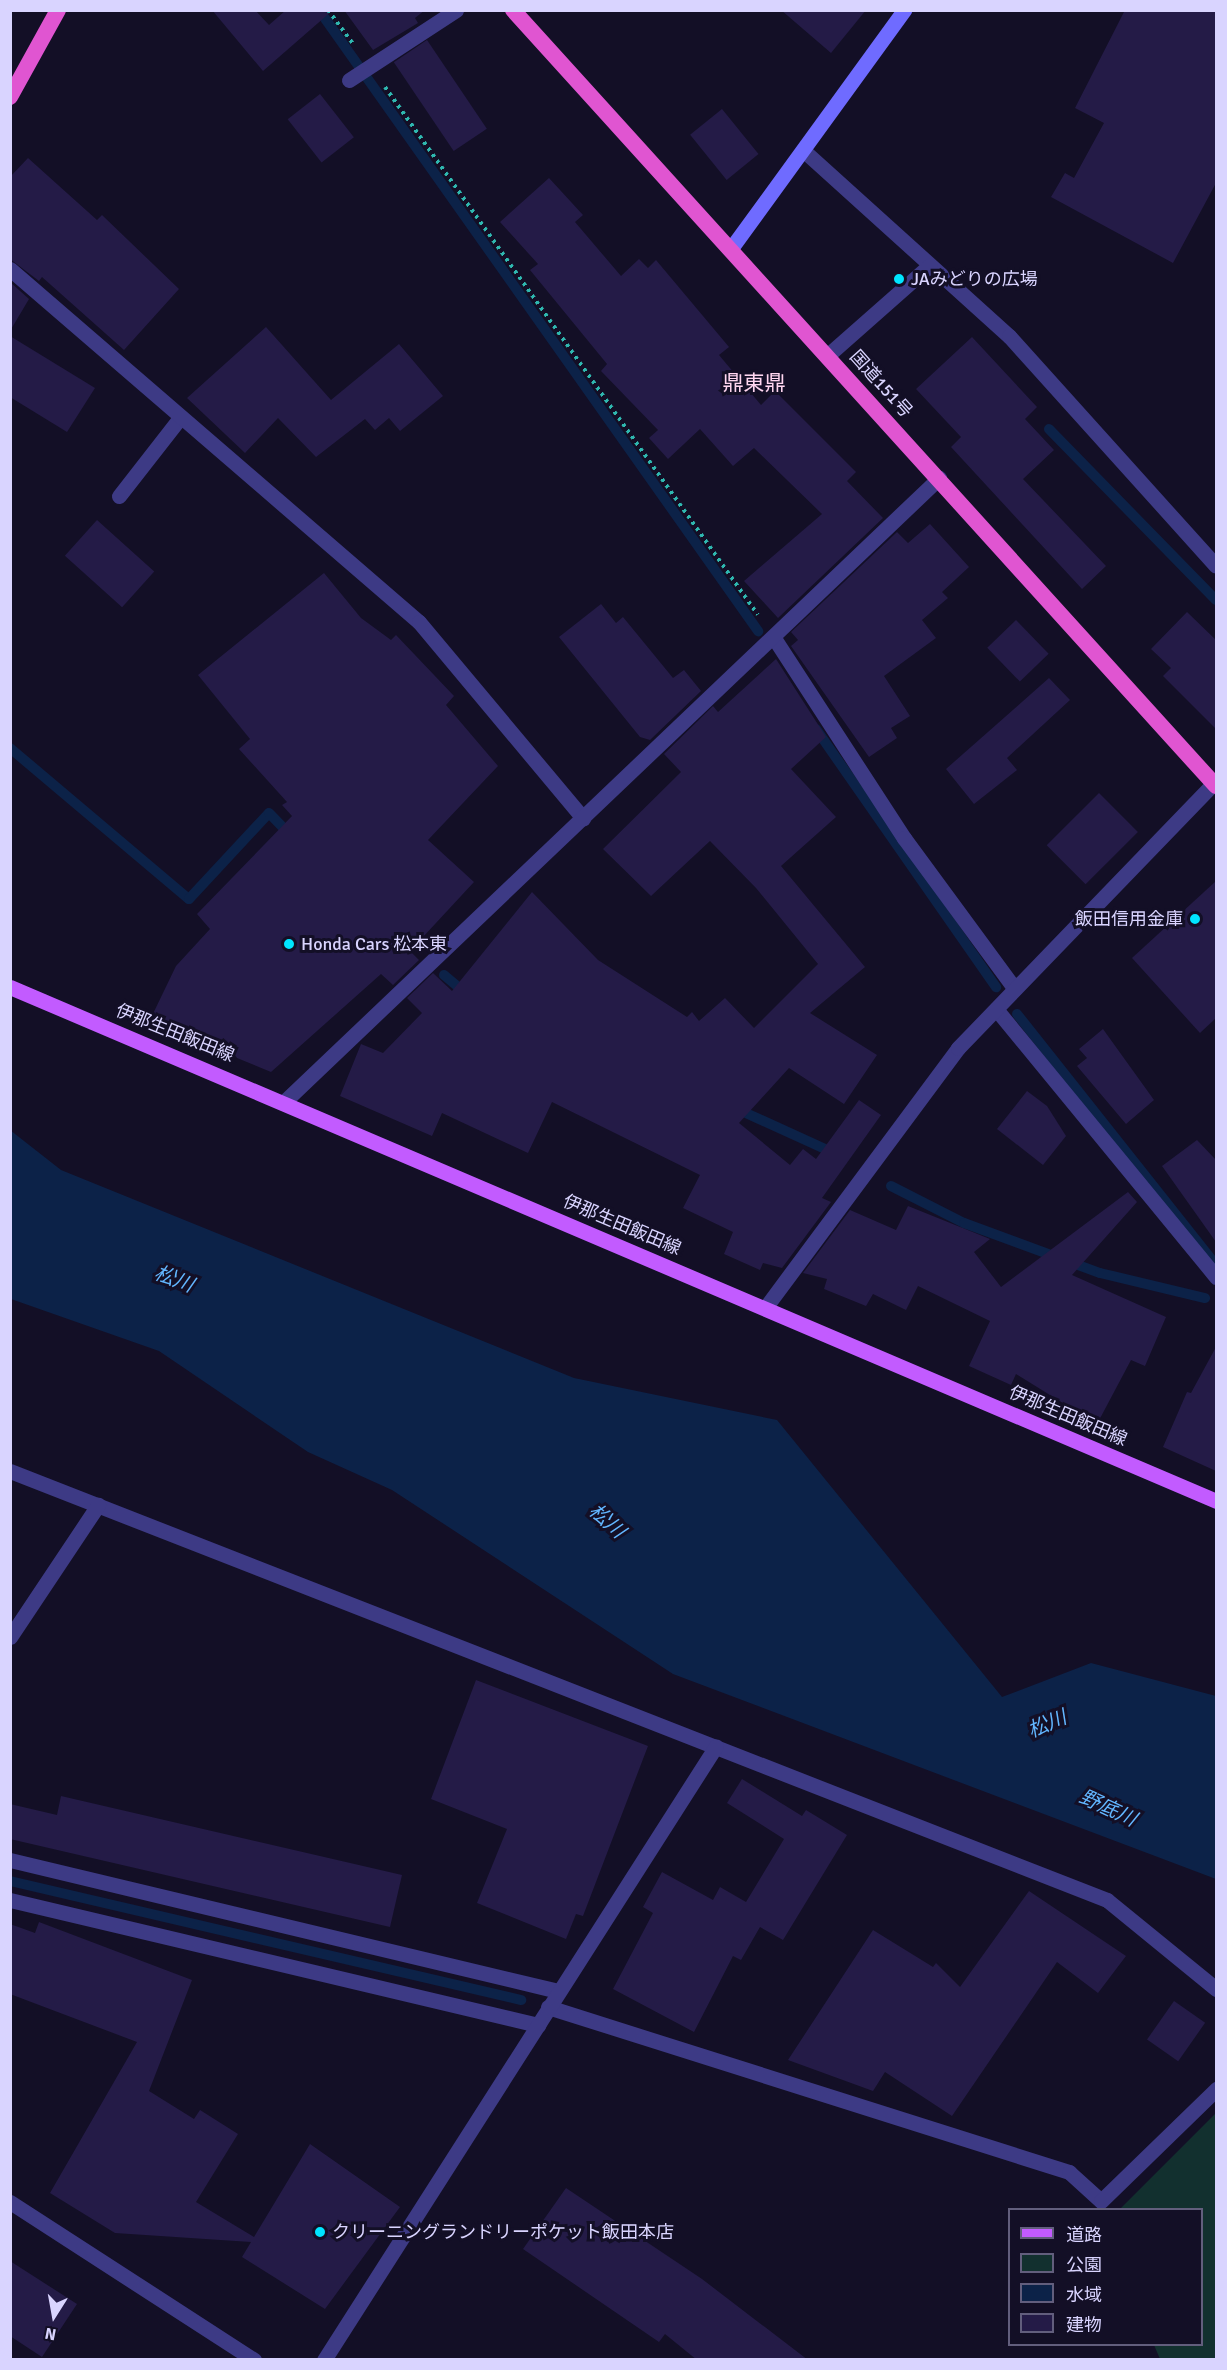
<!DOCTYPE html>
<html>
<head>
<meta charset="utf-8">
<style>
  body { margin:0 }
  #map { position:relative; width:1227px; height:2370px; overflow:hidden; background:#130f26; font-family:Signika,"Noto Sans JP",sans-serif }
  div>[style] { position:absolute }
  [style*='--x'] { left:calc(var(--x)*1px); top:calc(var(--y)*1px); width:calc(var(--w)*1px); rotate:calc(var(--a)*1deg) }
  .green>* { inset:0; background:#12302f }
  .water>* { inset:0; background:#0c2248 }
  .stream>* { height:10px; margin:-5px; padding:0 5px; transform-origin:5px; border-radius:5px; background:#0c2248 }
  .building>* { inset:0; background:#241b47; transform-origin:0 0 }
  .path>* { height:4px; margin-top:-2px; transform-origin:0; background:repeating-linear-gradient(90deg,#2fb8b0 0 3px,transparent 0 7.5px) }
  .service>* { height:15px; margin:-7.5px; padding:0 7.5px; transform-origin:7.5px; border-radius:7.5px; background:#3d3a85 }
  .minor>* { height:15px; margin:-7.5px; padding:0 7.5px; transform-origin:7.5px; border-radius:7.5px; background:#3d3a85 }
  .tertiary>* { height:15px; margin:-7.5px; padding:0 7.5px; transform-origin:7.5px; border-radius:7.5px; background:#3d3a85 }
  .secondary>* { height:15px; margin:-7.5px; padding:0 7.5px; transform-origin:7.5px; border-radius:7.5px; background:#6f6bff }
  .primary>* { height:15px; margin:-7.5px; padding:0 7.5px; transform-origin:7.5px; border-radius:7.5px; background:#c25bff }
  .trunk>* { height:16px; margin:-8px; padding:0 8px; transform-origin:8px; border-radius:8px; background:#e055d1 }
  .dots>* { width:16px; height:16px; translate:-50% -50%; box-sizing:border-box; border:3px solid #130f26; border-radius:50% }
  span { translate:-50% -50%; white-space:nowrap; text-align:center; line-height:1.15; -webkit-text-stroke:6px #130f26; paint-order:stroke }
  .poi-label { font-size:18px; color:#d9d4ff }
  .left { translate:0 -50%; text-align:left }
  .right { translate:-100% -50%; text-align:right }
  .street-label { font-size:18px; color:#d9d4ff }
  .water-label { font-size:20px; color:#62b6ff; font-style:italic }
  .quarter-label { font-size:21px; color:#ffd6f0 }
  .frame { position:absolute; inset:0; border:12px solid #d9d4ff; pointer-events:none }
  .legend { position:absolute; left:1008px; top:2208px; width:195px; height:138px; box-sizing:border-box; background:#130f26; border:2px solid #625e7d; margin:0; padding:8px 10px; list-style:none; font-size:18px; color:#d9d4ff }
  .legend li { display:flex; align-items:center; gap:12px; height:30px }
  .legend b { width:30px; border:2px solid #625e7d }
  .north { position:absolute; left:24px; top:2286px; width:60px; height:60px; -webkit-text-stroke:4px #130f26; paint-order:stroke; rotate:191deg; font-size:16px; font-weight:700; line-height:24px; text-align:center; color:#d9d4ff }
  .north::after { content:''; display:block; margin:auto; width:21px; height:27px; background:#d9d4ff; clip-path:polygon(50% 0,100% 100%,50% 72%,0 100%) }
</style>
</head>
<body>
<div id="map">
  <div class="green">
    <i style="clip-path:polygon(1216px 2113px,1216px 2359px,1160px 2359px,1154px 2345px,1202px 2344px,1202px 2210px,1120px 2209px)"></i>
  </div>
  <div class="water">
    <i style="clip-path:polygon(10px 1130px,61px 1170px,574px 1378px,777px 1420px,1002px 1697px,1091px 1663px,1216px 1696px,1216px 1879px,673px 1674px,392px 1490px,308px 1452px,159px 1351px,11px 1299px)"></i>
  </div>
  <div class="stream">
    <i style="--x:319;--y:10;--w:761;--a:54.74"></i>
    <i style="--x:1049;--y:429;--w:239;--a:45.7"></i>
    <i style="--x:816;--y:729;--w:315;--a:55.1"></i>
    <i style="--x:10;--y:748;--w:234;--a:40.2"></i>
    <i style="--x:189;--y:899;--w:117;--a:-47.1"></i>
    <i style="--x:269;--y:813;--w:30;--a:46"></i>
    <i style="--x:444;--y:975;--w:30;--a:40"></i>
    <i style="--x:1017;--y:1014;--w:320;--a:51.6"></i>
    <i style="--x:737;--y:1109;--w:107;--a:24.4"></i>
    <i style="--x:891;--y:1186;--w:82;--a:26.9"></i>
    <i style="--x:964;--y:1223;--w:145;--a:20.2"></i>
    <i style="--x:1100;--y:1273;--w:108;--a:13.4"></i>
    <i style="--x:10;--y:1881;--w:525;--a:13.11"></i>
  </div>
  <div class="building">
    <i style="clip-path:polygon(212px 10px,255px 10px,269px 25px,286px 10px,333px 10px,263px 71px)"></i>
    <i style="clip-path:polygon(344px 10px,425px 10px,415px 18px,418px 23px,373px 50px)"></i>
    <i style="clip-path:polygon(781px 10px,866px 10px,831px 53px)"></i>
    <i style="clip-path:polygon(1125px 10px,1216px 10px,1216px 183px,1173px 263px,1051px 197px,1065px 173px,1074px 178px,1104px 123px,1075px 108px)"></i>
    <i style="left:427px;top:40px;width:107px;height:40px;rotate:56deg"></i>
    <i style="left:320px;top:94px;width:55px;height:41px;rotate:52deg"></i>
    <i style="left:722px;top:109px;width:58px;height:41px;rotate:51deg"></i>
    <i style="clip-path:polygon(28px 158px,97px 220px,102px 215px,179px 289px,124px 350px,42px 277px,39px 281px,10px 259px,10px 177px)"></i>
    <i style="clip-path:polygon(549px 178px,583px 215px,575px 222px,621px 276px,639px 259px,648px 268px,656px 260px,729px 347px,719px 355px,761px 405px,775px 391px,856px 472px,847px 481px,883px 518px,778px 618px,744px 581px,822px 514px,754px 448px,733px 466px,700px 429px,668px 459px,649px 438px,658px 430px,601px 371px,607px 364px,530px 270px,538px 264px,500px 222px)"></i>
    <i style="clip-path:polygon(10px 282px,29px 299px,10px 331px)"></i>
    <i style="clip-path:polygon(266px 327px,331px 400px,399px 344px,443px 396px,400px 431px,389px 418px,375px 430px,365px 419px,316px 457px,278px 418px,245px 453px,187px 398px)"></i>
    <i style="clip-path:polygon(10px 336px,95px 388px,67px 432px,10px 397px)"></i>
    <i style="clip-path:polygon(972px 337px,1037px 407px,1025px 419px,1054px 450px,1023px 479px,1106px 566px,1082px 589px,951px 447px,961px 437px,916px 389px)"></i>
    <i style="left:97px;top:520px;width:77px;height:48px;rotate:42deg"></i>
    <i style="clip-path:polygon(930px 524px,969px 567px,942px 592px,948px 598px,922px 620px,936px 638px,884px 676px,910px 716px,891px 728px,897px 738px,869px 757px,791px 646px,798px 640px,791px 632px,897px 532px,908px 543px)"></i>
    <i style="clip-path:polygon(324px 573px,361px 618px,391px 640px,396px 635px,454px 696px,446px 705px,498px 766px,428px 840px,474px 882px,410px 951px,419px 960px,393px 985px,381px 974px,271px 1072px,149px 1022px,176px 966px,210px 929px,197px 914px,292px 816px,282px 805px,287px 802px,239px 749px,250px 739px,198px 675px)"></i>
    <i style="clip-path:polygon(601px 604px,616px 623px,623px 617px,673px 678px,684px 670px,701px 691px,650px 740px,640px 737px,559px 637px)"></i>
    <i style="clip-path:polygon(1187px 612px,1216px 640px,1216px 729px,1163px 676px,1171px 668px,1151px 649px)"></i>
    <i style="left:1016px;top:620px;width:47px;height:40px;rotate:46deg"></i>
    <i style="clip-path:polygon(776px 659px,826px 737px,791px 769px,836px 817px,781px 866px,865px 967px,810px 1013px,877px 1055px,844px 1104px,789px 1068px,739px 1123px,790px 1165px,803px 1149px,816px 1159px,859px 1100px,881px 1115px,822px 1198px,831px 1202px,782px 1268px,763px 1263px,760px 1270px,724px 1254px,733px 1232px,683px 1208px,700px 1175px,552px 1102px,528px 1153px,442px 1113px,432px 1136px,340px 1096px,361px 1044px,383px 1053px,422px 1013px,407px 998px,433px 973px,452px 991px,532px 892px,598px 960px,687px 1017px,692px 1012px,699px 1021px,725px 998px,754px 1028px,818px 964px,756px 888px,710px 841px,651px 896px,603px 849px,681px 772px,664px 754px,713px 706px,718px 712px)"></i>
    <i style="clip-path:polygon(1049px 678px,1070px 700px,1007px 758px,1017px 770px,974px 804px,946px 769px)"></i>
    <i style="left:1099px;top:793px;width:55px;height:74px;rotate:45deg"></i>
    <i style="clip-path:polygon(1216px 881px,1216px 1018px,1200px 1033px,1132px 958px)"></i>
    <i style="clip-path:polygon(1103px 1029px,1154px 1100px,1126px 1124px,1077px 1066px,1087px 1058px,1079px 1049px)"></i>
    <i style="clip-path:polygon(1027px 1091px,1047px 1106px,1066px 1136px,1043px 1165px,997px 1129px)"></i>
    <i style="clip-path:polygon(1197px 1140px,1216px 1160px,1216px 1242px,1162px 1166px)"></i>
    <i style="clip-path:polygon(1128px 1192px,1137px 1202px,1072px 1275px,1166px 1317px,1145px 1366px,1131px 1360px,1096px 1426px,1067px 1416px,1071px 1408px,1016px 1374px,1011px 1385px,969px 1366px,990px 1321px,918px 1286px,906px 1310px,873px 1294px,866px 1306px,824px 1289px,827px 1279px,803px 1273px,850px 1210px,896px 1230px,908px 1206px,990px 1239px,974px 1252px,1001px 1287px)"></i>
    <i style="clip-path:polygon(1216px 1347px,1216px 1471px,1163px 1447px,1187px 1392px,1191px 1393px)"></i>
    <i style="clip-path:polygon(476px 1680px,648px 1746px,583px 1916px,576px 1914px,566px 1939px,477px 1903px,507px 1829px,431px 1799px)"></i>
    <i style="clip-path:polygon(742px 1779px,802px 1816px,806px 1810px,847px 1835px,783px 1940px,760px 1927px,741px 1960px,733px 1956px,694px 2032px,613px 1989px,653px 1913px,643px 1907px,662px 1872px,713px 1900px,720px 1887px,746px 1902px,784px 1839px,727px 1803px)"></i>
    <i style="clip-path:polygon(61px 1796px,402px 1875px,390px 1927px,10px 1839px,10px 1804px,57px 1815px)"></i>
    <i style="clip-path:polygon(1029px 1891px,1126px 1956px,1098px 1993px,1057px 1962px,952px 2116px,885px 2072px,873px 2091px,788px 2060px,873px 1930px,933px 1967px,936px 1963px,960px 1987px)"></i>
    <i style="clip-path:polygon(39px 1922px,192px 1980px,149px 2091px,194px 2119px,200px 2110px,238px 2134px,196px 2202px,254px 2237px,310px 2144px,400px 2207px,325px 2309px,242px 2257px,251px 2242px,115px 2233px,50px 2193px,137px 2042px,10px 1994px,10px 1924px,35px 1933px)"></i>
    <i style="left:1174px;top:2001px;width:38px;height:47px;rotate:35deg"></i>
    <i style="clip-path:polygon(566px 2188px,702px 2279px,808px 2360px,697px 2360px,665px 2334px,659px 2342px,523px 2249px)"></i>
    <i style="clip-path:polygon(10px 2261px,77px 2304px,42px 2357px,10px 2336px)"></i>
  </div>
  <div class="path">
    <i style="--x:328;--y:10;--w:44;--a:53.4"></i>
    <i style="--x:385;--y:87;--w:646;--a:54.76"></i>
  </div>
  <div class="service">
    <i style="--x:349;--y:80;--w:128;--a:-33.2"></i>
    <i style="--x:803;--y:150;--w:278;--a:42.1"></i>
    <i style="--x:1009;--y:336;--w:309;--a:48"></i>
    <i style="--x:828;--y:355;--w:135;--a:-41.4"></i>
    <i style="--x:119;--y:496;--w:99;--a:-52"></i>
    <i style="--x:996;--y:1009;--w:347;--a:50.6"></i>
  </div>
  <div class="minor">
    <i style="--x:10;--y:269;--w:540;--a:40.8"></i>
    <i style="--x:419;--y:622;--w:256;--a:50.1"></i>
    <i style="--x:774;--y:638;--w:239;--a:57"></i>
    <i style="--x:904;--y:838;--w:187;--a:53.7"></i>
    <i style="--x:286;--y:1100;--w:902;--a:-43.61"></i>
    <i style="--x:765;--y:1308;--w:324;--a:-53.4"></i>
    <i style="--x:958;--y:1048;--w:368;--a:-46"></i>
    <i style="--x:10;--y:1471;--w:1178;--a:21.36"></i>
    <i style="--x:1107;--y:1900;--w:141;--a:39.2"></i>
    <i style="--x:10;--y:1637;--w:159;--a:-56.3"></i>
    <i style="--x:10;--y:1860;--w:563;--a:13.44"></i>
    <i style="--x:10;--y:1900;--w:543;--a:13.32"></i>
    <i style="--x:548;--y:2007;--w:547;--a:17.57"></i>
    <i style="--x:1069;--y:2172;--w:43;--a:42.2"></i>
    <i style="--x:1101;--y:2201;--w:161;--a:-44.2"></i>
    <i style="--x:324;--y:2360;--w:728;--a:-57.44"></i>
  </div>
  <div class="tertiary">
    <i style="--x:10;--y:2202;--w:291;--a:32.9"></i>
  </div>
  <div class="secondary">
    <i style="--x:732;--y:247;--w:293;--a:-54"></i>
  </div>
  <div class="primary">
    <i style="--x:10;--y:987;--w:1311;--a:23.08"></i>
  </div>
  <div class="trunk">
    <i style="--x:513;--y:10;--w:1047;--a:47.83"></i>
    <i style="--x:10;--y:97;--w:99;--a:-61.1"></i>
  </div>
  <div class="dots">
    <i style="left:899px;top:279px;background:#00e5ff"></i>
    <i style="left:1195px;top:919px;background:#00e5ff"></i>
    <i style="left:289px;top:944px;background:#00e5ff"></i>
    <i style="left:320px;top:2232px;background:#00e5ff"></i>
  </div>
  <div class="poi-label">
    <span class="left" style="left:911px;top:279px">JAみどりの広場</span>
    <span class="right" style="left:1183px;top:919px">飯田信用金庫</span>
    <span class="left" style="left:301px;top:944px">Honda Cars 松本東</span>
    <span class="left" style="left:332px;top:2232px">クリーニングランドリーポケット飯田本店</span>
  </div>
  <div class="street-label">
    <span style="left:881px;top:384px;rotate:48deg">国道151号</span>
    <span style="left:175px;top:1033px;rotate:22deg">伊那生田飯田線</span>
    <span style="left:622px;top:1225px;rotate:23deg">伊那生田飯田線</span>
    <span style="left:1068px;top:1416px;rotate:23deg">伊那生田飯田線</span>
  </div>
  <div class="water-label">
    <span style="left:174px;top:1279px;rotate:21deg">松川</span>
    <span style="left:607px;top:1521px;rotate:42deg">松川</span>
    <span style="left:1047px;top:1724px;rotate:-23deg">松川</span>
    <span style="left:1108px;top:1808px;rotate:25deg">野底川</span>
  </div>
  <div class="quarter-label">
    <span style="left:754px;top:383px">鼎東鼎</span>
  </div>
  <div class="frame"></div>
  <ul class="legend">
  <li><b style="height:8px;background:#c25bff"></b>道路</li>
  <li><b style="height:16px;background:#12302f"></b>公園</li>
  <li><b style="height:16px;background:#0c2248"></b>水域</li>
  <li><b style="height:16px;background:#241b47"></b>建物</li>
  </ul>
  <div class="north">N</div>
</div>
</body>
</html>
